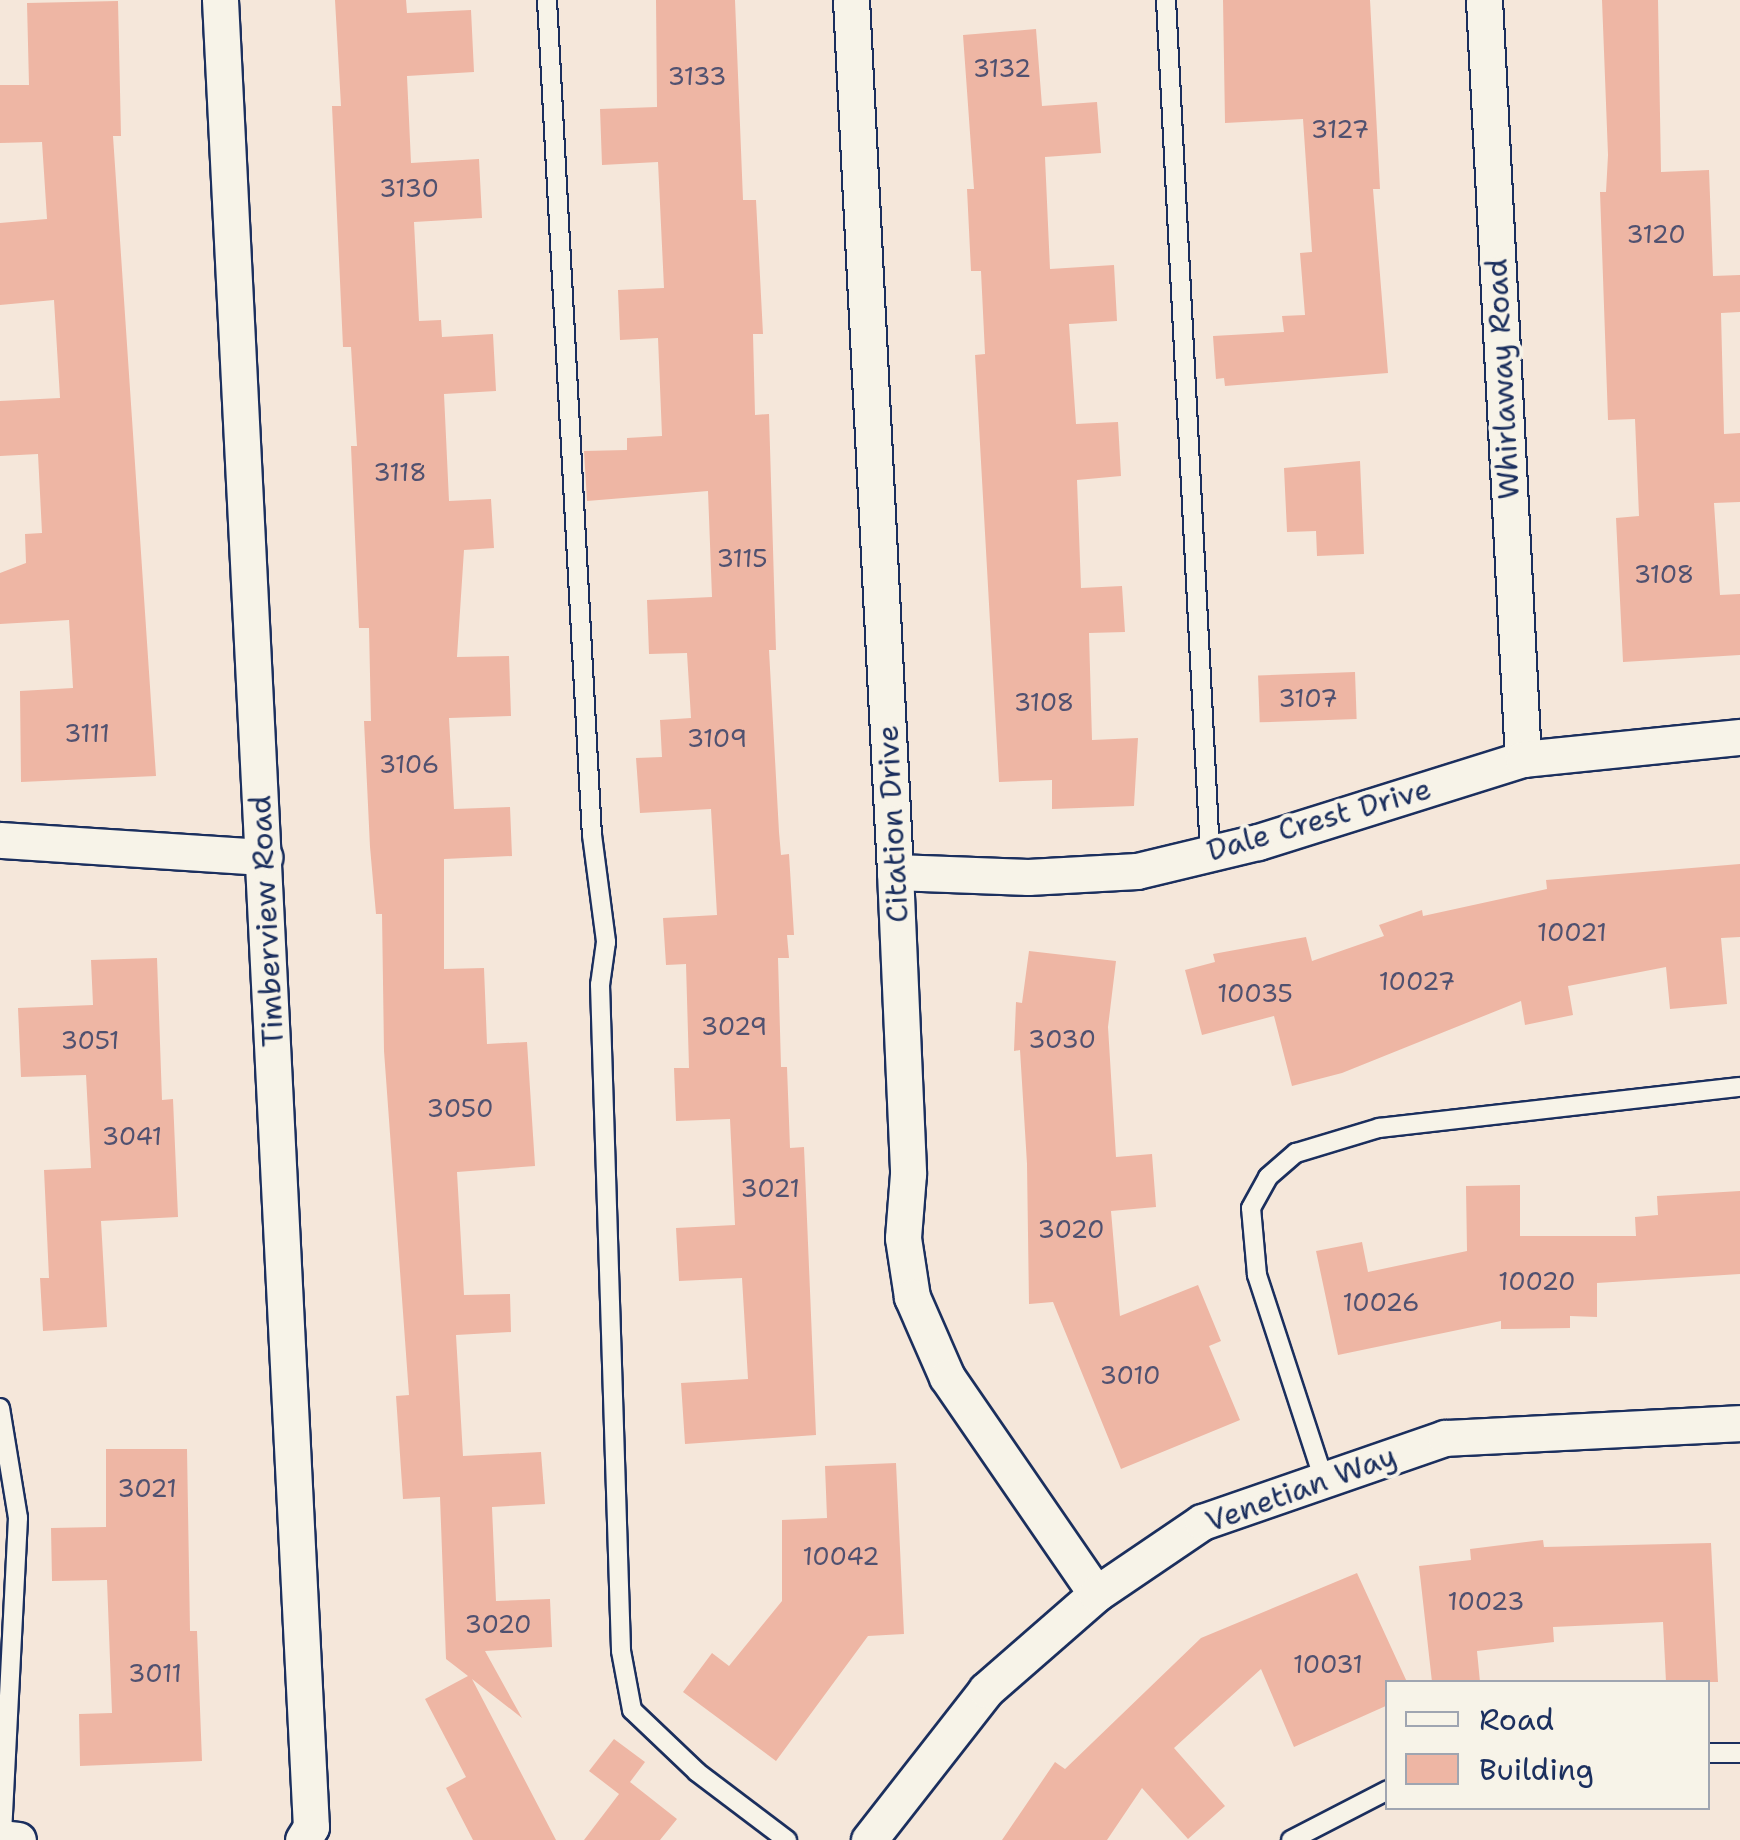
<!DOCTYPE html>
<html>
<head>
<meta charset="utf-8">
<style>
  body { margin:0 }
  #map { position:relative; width:1740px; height:1840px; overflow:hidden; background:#f5e7da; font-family:"Shantell Sans",sans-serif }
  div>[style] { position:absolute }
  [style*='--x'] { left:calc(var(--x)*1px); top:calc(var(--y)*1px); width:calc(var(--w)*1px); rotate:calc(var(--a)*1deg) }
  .building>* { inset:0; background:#eeb6a4; transform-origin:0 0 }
  .roads { filter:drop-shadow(2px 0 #1b2f5e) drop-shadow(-2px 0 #1b2f5e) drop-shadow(0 2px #1b2f5e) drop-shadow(0 -2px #1b2f5e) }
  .service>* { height:18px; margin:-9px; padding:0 9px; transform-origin:9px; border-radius:9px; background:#f7f3e8 }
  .minor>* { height:35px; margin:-17.5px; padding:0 17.5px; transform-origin:17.5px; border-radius:17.5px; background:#f7f3e8 }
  span { translate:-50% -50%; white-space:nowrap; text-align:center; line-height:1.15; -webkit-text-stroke:8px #f7f3e8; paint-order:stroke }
  .number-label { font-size:25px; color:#505170 }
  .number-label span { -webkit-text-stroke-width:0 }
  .street-label { font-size:30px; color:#1b2f5e }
  .legend { position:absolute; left:1385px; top:1680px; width:325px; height:130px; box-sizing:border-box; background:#f7f3e8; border:2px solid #9fa5b1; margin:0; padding:12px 18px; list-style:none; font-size:30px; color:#1b2f5e }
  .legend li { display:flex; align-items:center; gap:20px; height:50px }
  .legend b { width:50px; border:2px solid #9fa5b1 }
</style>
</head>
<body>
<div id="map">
  <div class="building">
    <i style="clip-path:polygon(335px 0,406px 0,407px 13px,471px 10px,474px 72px,407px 76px,411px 163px,479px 159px,482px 218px,414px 222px,419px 321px,441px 320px,442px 337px,493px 334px,496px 391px,444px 394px,449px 501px,491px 499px,494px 548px,464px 550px,457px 657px,509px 656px,511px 716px,449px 718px,454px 809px,510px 807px,512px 856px,444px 859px,444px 969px,484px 968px,487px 1044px,527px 1042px,535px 1166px,457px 1172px,464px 1295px,510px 1294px,511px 1332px,456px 1335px,463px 1456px,541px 1452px,545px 1504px,492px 1507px,496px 1601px,550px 1599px,552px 1647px,485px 1651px,522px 1718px,472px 1679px,556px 1840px,473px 1840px,446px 1788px,466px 1777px,425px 1699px,468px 1676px,446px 1659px,440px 1497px,403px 1499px,396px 1396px,409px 1395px,384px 1051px,382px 914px,376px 914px,370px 847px,364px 721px,371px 721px,369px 628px,359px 628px,351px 446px,357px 446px,351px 347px,343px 347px,332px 106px,341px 106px)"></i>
    <i style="clip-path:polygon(656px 0,735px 0,743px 200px,756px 200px,763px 334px,753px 334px,755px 415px,769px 414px,776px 650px,769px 650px,779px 832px,781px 855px,789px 854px,794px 935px,787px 935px,789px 958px,778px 958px,781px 1067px,787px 1067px,790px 1148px,804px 1147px,816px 1435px,685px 1444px,681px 1383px,748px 1379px,742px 1278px,679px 1281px,676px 1228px,735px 1225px,730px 1119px,676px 1121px,674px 1068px,689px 1068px,686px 964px,666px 965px,663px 918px,717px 915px,711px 809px,640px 813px,636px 758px,662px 757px,660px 720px,691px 718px,687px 653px,649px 654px,647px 600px,712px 597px,708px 491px,587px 501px,584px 451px,627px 450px,627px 438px,662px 436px,658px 338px,620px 340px,618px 290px,664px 288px,658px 162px,602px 165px,600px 109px,657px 107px)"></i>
    <i style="clip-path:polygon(1223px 0,1370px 0,1380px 189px,1373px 189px,1388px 373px,1225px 386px,1224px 378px,1216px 379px,1213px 336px,1284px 332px,1282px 316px,1305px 315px,1300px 253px,1312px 252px,1303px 119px,1225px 123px)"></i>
    <i style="clip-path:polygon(1602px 0,1658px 0,1661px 172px,1709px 170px,1713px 276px,1740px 275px,1740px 312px,1721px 313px,1724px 434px,1740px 433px,1740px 502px,1714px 503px,1720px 595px,1740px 594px,1740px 655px,1623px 662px,1616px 518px,1639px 516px,1635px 419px,1608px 420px,1600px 192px,1606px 192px,1608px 155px)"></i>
    <i style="clip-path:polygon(118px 1px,121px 136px,113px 136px,156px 776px,21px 782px,20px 691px,73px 688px,69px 620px,0 624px,0 573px,26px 563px,25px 534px,42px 533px,38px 454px,0 456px,0 401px,60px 398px,54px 300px,0 305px,0 223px,47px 219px,42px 142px,0 143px,0 85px,29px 85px,27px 3px)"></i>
    <i style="clip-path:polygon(1036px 29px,1042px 106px,1097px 102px,1101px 153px,1045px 157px,1050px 269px,1114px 265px,1117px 321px,1069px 324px,1076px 424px,1118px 422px,1121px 476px,1077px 480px,1081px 588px,1122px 586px,1125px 632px,1089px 633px,1092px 740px,1138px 738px,1134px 806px,1052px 809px,1052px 780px,999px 782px,975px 355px,985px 354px,981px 271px,971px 271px,967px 189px,974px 189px,963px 35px)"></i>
    <i style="clip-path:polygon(1360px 461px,1364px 554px,1317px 556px,1316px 531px,1287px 532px,1284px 468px)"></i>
    <i style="left:1355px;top:672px;width:47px;height:97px;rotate:88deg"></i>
    <i style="clip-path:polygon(1740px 864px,1740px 937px,1721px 938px,1727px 1004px,1670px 1009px,1666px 967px,1568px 986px,1573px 1015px,1525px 1025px,1521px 1001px,1342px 1073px,1292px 1086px,1274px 1016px,1202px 1035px,1185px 970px,1215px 962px,1213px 954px,1306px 937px,1312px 961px,1384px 936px,1379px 925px,1422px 910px,1423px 916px,1547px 889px,1546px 880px)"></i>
    <i style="clip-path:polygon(1029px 951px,1116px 961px,1108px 1027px,1116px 1157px,1152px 1154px,1156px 1207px,1111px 1211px,1120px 1316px,1198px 1285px,1221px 1341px,1209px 1346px,1240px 1420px,1121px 1469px,1053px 1302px,1029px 1304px,1027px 1164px,1020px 1050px,1014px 1051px,1016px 1002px,1022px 1003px)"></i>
    <i style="clip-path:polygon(157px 958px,162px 1100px,173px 1099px,178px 1217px,101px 1221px,107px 1327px,43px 1331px,40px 1278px,49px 1278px,44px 1170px,91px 1168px,86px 1075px,21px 1077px,18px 1008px,93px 1005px,91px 960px)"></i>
    <i style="clip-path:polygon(1520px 1185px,1520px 1236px,1636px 1236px,1635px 1217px,1658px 1215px,1657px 1196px,1740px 1191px,1740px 1274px,1597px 1283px,1597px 1317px,1570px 1316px,1570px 1328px,1501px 1329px,1501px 1321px,1338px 1355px,1316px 1251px,1362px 1242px,1368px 1272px,1467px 1251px,1466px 1186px)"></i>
    <i style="clip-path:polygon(106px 1449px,187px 1449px,190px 1631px,197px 1631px,202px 1761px,80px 1766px,79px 1714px,112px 1713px,107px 1580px,52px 1581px,51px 1528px,106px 1527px)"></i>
    <i style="clip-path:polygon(896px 1463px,904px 1634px,868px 1636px,776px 1761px,683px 1692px,712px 1653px,729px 1666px,782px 1601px,782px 1520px,827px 1518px,825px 1466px)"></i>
    <i style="clip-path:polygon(1543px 1540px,1544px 1547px,1711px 1543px,1718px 1682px,1666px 1682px,1663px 1622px,1553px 1627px,1554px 1642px,1477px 1651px,1480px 1682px,1432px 1682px,1419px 1566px,1471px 1560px,1470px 1549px)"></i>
    <i style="clip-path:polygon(1357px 1573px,1407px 1682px,1388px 1682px,1388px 1705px,1294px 1747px,1261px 1669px,1174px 1748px,1225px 1806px,1188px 1839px,1142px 1788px,1107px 1840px,1002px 1840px,1055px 1762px,1065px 1769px,1201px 1638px)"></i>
    <i style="clip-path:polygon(614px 1739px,645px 1762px,630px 1782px,677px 1819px,660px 1840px,584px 1840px,619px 1794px,589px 1771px)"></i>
  </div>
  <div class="roads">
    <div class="service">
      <i style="--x:547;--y:0;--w:836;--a:86.92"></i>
      <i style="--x:592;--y:835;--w:108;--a:82.5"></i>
      <i style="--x:606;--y:942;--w:43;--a:97.9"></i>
      <i style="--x:600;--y:985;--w:666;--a:88.19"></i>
      <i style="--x:621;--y:1651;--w:60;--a:79.4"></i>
      <i style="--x:632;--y:1710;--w:90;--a:43.6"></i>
      <i style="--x:697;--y:1772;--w:113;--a:37.1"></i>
      <i style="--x:1166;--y:0;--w:855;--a:87.05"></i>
      <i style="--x:0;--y:1408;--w:111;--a:80.7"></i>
      <i style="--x:18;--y:1518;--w:320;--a:92.9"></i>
      <i style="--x:1323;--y:1477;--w:213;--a:-108.1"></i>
      <i style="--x:1257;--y:1275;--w:67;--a:-95.1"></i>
      <i style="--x:1251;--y:1208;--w:35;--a:-61"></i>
      <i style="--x:1268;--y:1177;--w:37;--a:-41"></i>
      <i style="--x:1296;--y:1153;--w:87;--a:-16.8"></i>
      <i style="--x:1379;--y:1128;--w:363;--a:-6.5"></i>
      <i style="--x:1708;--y:1753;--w:32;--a:0"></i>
      <i style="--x:1291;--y:1840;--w:109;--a:-27.3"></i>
    </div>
    <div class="minor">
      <i style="--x:220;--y:0;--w:1829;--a:87.15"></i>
      <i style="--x:311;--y:1827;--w:15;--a:122"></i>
      <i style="--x:851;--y:0;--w:873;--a:87.11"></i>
      <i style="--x:895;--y:872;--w:302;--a:87.5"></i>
      <i style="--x:908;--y:1174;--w:64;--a:94.5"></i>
      <i style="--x:903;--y:1238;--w:60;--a:81.3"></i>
      <i style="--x:912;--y:1297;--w:87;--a:66.4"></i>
      <i style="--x:947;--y:1377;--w:263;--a:55.5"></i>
      <i style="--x:1484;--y:0;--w:760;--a:87.06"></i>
      <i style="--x:0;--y:840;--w:265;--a:3.7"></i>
      <i style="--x:895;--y:872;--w:133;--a:2.2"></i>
      <i style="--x:1028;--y:877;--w:109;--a:-3.2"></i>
      <i style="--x:1137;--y:871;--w:124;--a:-13.5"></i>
      <i style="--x:1258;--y:842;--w:278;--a:-17.4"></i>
      <i style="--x:1523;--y:759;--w:218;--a:-5.8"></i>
      <i style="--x:0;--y:1838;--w:18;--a:6"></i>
      <i style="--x:869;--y:1840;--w:190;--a:-52"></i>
      <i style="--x:986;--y:1690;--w:146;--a:-41.1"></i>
      <i style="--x:1096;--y:1594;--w:128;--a:-34.2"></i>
      <i style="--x:1202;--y:1522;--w:257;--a:-19.1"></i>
      <i style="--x:1445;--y:1438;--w:295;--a:-2.9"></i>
    </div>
  </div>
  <div class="number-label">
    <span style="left:1002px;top:68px">3132</span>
    <span style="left:697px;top:76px">3133</span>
    <span style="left:1340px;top:129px">3127</span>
    <span style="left:409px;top:188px">3130</span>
    <span style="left:1656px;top:234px">3120</span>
    <span style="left:400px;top:472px">3118</span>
    <span style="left:742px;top:558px">3115</span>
    <span style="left:1664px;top:574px">3108</span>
    <span style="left:1308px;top:698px">3107</span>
    <span style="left:1044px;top:702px">3108</span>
    <span style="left:87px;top:733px">3111</span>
    <span style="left:717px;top:738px">3109</span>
    <span style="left:409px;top:764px">3106</span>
    <span style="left:1572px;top:932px">10021</span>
    <span style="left:1417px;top:981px">10027</span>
    <span style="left:1255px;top:993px">10035</span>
    <span style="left:734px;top:1026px">3029</span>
    <span style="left:1062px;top:1039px">3030</span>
    <span style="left:90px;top:1040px">3051</span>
    <span style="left:460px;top:1108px">3050</span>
    <span style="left:132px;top:1136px">3041</span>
    <span style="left:770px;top:1188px">3021</span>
    <span style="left:1071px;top:1229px">3020</span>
    <span style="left:1537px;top:1281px">10020</span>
    <span style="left:1381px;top:1302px">10026</span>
    <span style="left:1130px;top:1375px">3010</span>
    <span style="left:147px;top:1488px">3021</span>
    <span style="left:841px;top:1556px">10042</span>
    <span style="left:1486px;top:1601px">10023</span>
    <span style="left:498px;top:1624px">3020</span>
    <span style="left:1328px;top:1664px">10031</span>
    <span style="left:155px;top:1673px">3011</span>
  </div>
  <div class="street-label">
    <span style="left:1503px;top:379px;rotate:-93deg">Whirlaway Road</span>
    <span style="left:1319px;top:820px;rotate:-16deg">Dale Crest Drive</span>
    <span style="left:893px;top:824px;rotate:-93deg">Citation Drive</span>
    <span style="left:267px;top:921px;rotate:-93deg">Timberview Road</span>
    <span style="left:1301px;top:1489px;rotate:-20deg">Venetian Way</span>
  </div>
  <ul class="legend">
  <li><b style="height:12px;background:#f7f3e8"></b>Road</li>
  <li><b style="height:28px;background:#eeb6a4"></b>Building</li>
  </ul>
</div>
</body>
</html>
